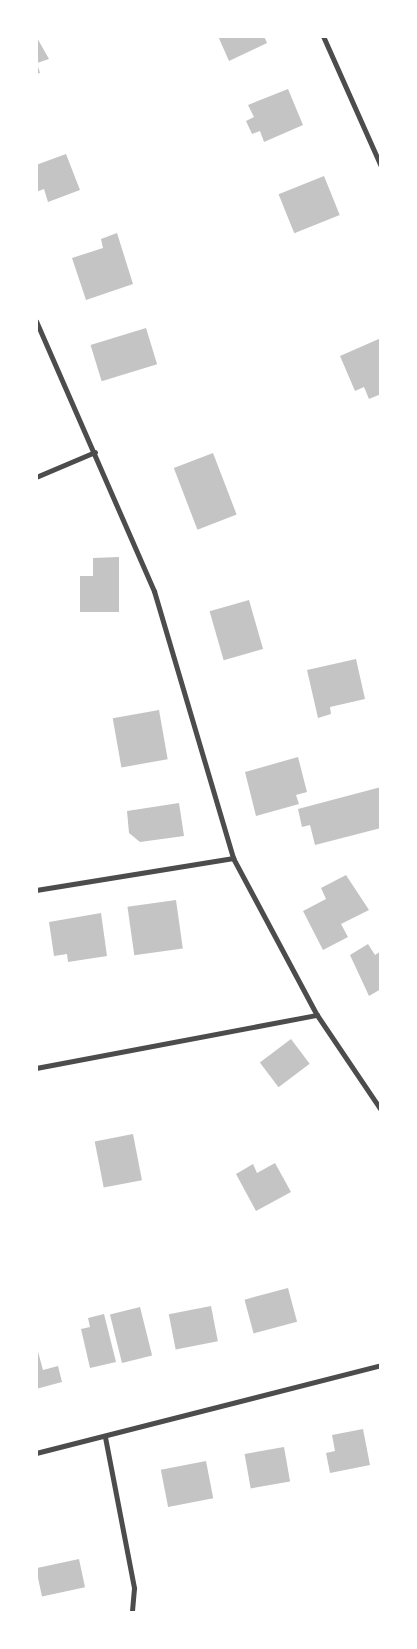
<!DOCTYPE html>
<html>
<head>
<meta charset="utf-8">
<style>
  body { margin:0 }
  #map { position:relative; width:417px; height:1649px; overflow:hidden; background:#fff; font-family:"Alegreya Sans",sans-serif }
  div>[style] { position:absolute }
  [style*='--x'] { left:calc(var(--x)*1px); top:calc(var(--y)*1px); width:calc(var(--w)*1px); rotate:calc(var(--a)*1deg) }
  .building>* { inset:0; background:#c4c4c4; transform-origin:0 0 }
  .minor>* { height:5px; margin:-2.5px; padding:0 2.5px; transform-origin:2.5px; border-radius:2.5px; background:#4c4c4c }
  span { translate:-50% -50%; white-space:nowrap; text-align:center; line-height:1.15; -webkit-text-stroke:4px #fff; paint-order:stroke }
  .frame { position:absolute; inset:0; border:38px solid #fff; pointer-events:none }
</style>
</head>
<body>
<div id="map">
  <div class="building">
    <i style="clip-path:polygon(36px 36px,49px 59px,37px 63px,40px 73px,36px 74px)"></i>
    <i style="clip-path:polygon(218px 36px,264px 36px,267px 43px,229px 61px)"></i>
    <i style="clip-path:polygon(288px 89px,303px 125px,264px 142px,260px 131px,252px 134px,246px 121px,254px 117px,248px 105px)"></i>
    <i style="clip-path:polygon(66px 154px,80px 190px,48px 202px,44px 189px,36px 192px,36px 165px)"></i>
    <i style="left:324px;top:176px;width:42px;height:49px;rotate:68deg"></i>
    <i style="clip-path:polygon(117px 233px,133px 284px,86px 300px,72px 258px,103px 248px,101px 239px)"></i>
    <i style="left:146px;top:328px;width:38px;height:58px;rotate:73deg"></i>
    <i style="clip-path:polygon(381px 338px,381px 394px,369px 399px,364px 387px,355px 391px,340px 356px)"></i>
    <i style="left:213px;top:453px;width:66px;height:42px;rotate:69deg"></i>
    <i style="clip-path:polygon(119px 557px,119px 612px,80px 612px,80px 576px,93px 576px,93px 558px)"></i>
    <i style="left:249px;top:600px;width:51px;height:41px;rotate:74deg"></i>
    <i style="clip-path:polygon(356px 659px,365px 699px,330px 707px,331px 714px,318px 718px,307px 670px)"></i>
    <i style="left:159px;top:710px;width:50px;height:47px;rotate:80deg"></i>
    <i style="clip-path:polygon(298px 757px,307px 792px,296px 795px,299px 804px,256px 816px,245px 772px)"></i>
    <i style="clip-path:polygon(381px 787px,381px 828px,315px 845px,310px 825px,302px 827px,298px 809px)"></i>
    <i style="clip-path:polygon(179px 803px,184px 836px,140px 842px,129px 833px,127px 811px)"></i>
    <i style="clip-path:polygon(346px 875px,369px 910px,341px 924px,348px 937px,323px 950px,303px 911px,326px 899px,321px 888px)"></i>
    <i style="left:176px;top:900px;width:49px;height:49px;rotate:82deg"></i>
    <i style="clip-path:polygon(101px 913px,107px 956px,68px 962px,67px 954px,54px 956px,49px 922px)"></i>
    <i style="clip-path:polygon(368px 944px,375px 955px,381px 951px,381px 989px,369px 996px,350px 955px)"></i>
    <i style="left:291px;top:1039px;width:31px;height:39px;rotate:53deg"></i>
    <i style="left:133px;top:1134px;width:47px;height:39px;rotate:79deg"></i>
    <i style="clip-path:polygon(275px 1163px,291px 1192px,256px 1211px,236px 1174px,253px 1164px,257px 1173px)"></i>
    <i style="left:288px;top:1288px;width:35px;height:45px;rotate:75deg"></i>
    <i style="left:211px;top:1306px;width:36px;height:43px;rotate:79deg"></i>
    <i style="left:140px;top:1307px;width:50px;height:31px;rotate:76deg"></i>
    <i style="clip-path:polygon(104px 1314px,116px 1362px,90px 1368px,81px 1329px,90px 1327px,88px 1318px)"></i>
    <i style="clip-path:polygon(37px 1348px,43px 1370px,58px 1366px,62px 1382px,36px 1389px)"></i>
    <i style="clip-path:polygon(363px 1429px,370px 1465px,330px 1473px,326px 1453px,335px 1451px,332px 1435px)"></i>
    <i style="left:284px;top:1447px;width:35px;height:40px;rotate:80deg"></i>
    <i style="left:206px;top:1461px;width:38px;height:46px;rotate:79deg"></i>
    <i style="left:79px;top:1559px;width:29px;height:44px;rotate:78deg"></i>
  </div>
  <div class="minor">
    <i style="--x:323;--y:36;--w:142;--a:66"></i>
    <i style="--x:36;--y:321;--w:295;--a:66.4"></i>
    <i style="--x:154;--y:591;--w:278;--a:73.5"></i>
    <i style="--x:233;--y:858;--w:178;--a:61.9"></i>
    <i style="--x:317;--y:1015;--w:115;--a:56"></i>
    <i style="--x:36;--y:477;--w:64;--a:-23"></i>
    <i style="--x:36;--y:890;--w:200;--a:-9.2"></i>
    <i style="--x:36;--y:1068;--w:286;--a:-10.7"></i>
    <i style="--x:105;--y:1437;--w:154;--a:79.1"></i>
    <i style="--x:134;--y:1588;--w:25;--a:95"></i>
    <i style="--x:36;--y:1453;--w:356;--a:-14.3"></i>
  </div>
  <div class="frame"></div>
</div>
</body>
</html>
